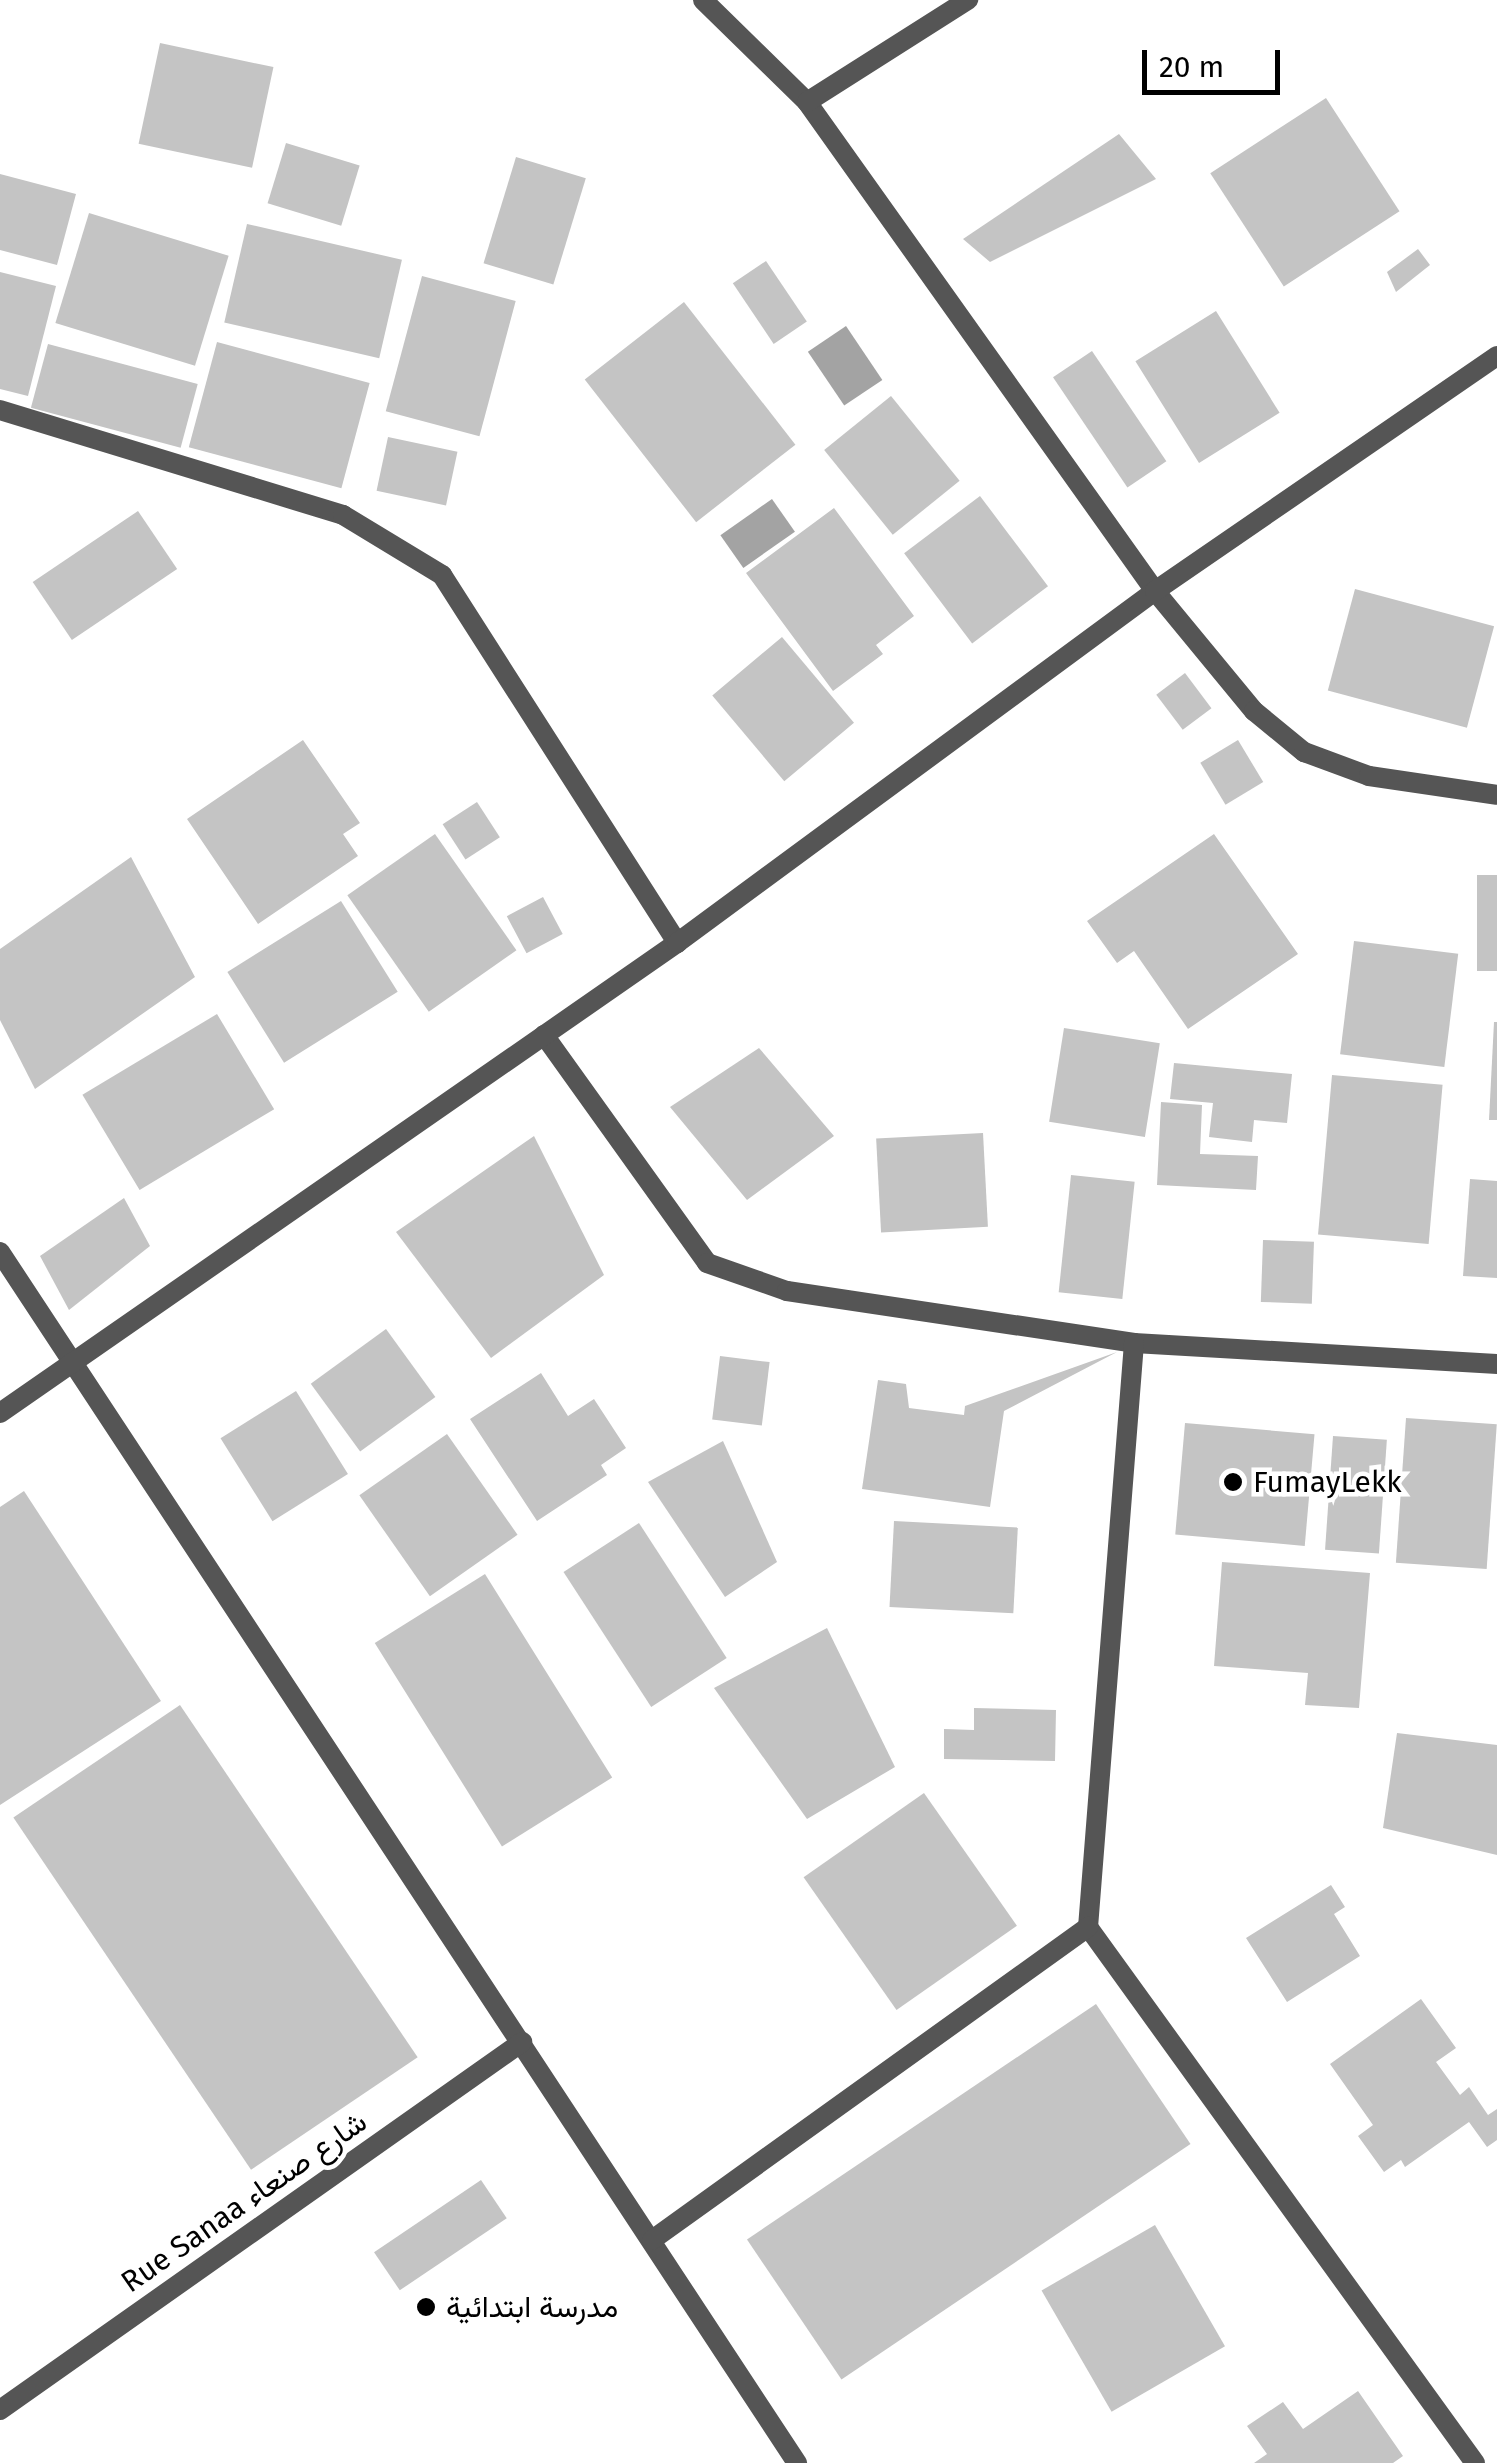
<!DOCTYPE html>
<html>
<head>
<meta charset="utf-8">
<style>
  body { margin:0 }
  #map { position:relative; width:1497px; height:2463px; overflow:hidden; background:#fff; font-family:"Fira Sans",Vazirmatn,sans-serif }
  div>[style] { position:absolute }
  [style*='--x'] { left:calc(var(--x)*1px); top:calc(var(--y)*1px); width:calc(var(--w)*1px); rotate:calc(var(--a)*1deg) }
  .water>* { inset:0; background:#a3a3a3; transform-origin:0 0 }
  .building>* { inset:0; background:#c4c4c4; transform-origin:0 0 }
  .street>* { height:20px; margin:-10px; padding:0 10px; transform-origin:10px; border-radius:10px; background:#555 }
  .dots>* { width:28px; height:28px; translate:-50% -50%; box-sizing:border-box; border:5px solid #fff; border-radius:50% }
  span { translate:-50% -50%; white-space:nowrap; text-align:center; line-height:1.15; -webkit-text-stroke:9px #fff; paint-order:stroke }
  .poi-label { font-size:30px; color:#000 }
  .left { translate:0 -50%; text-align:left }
  .street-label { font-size:30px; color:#000 }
  .scale { position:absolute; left:1142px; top:50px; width:138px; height:45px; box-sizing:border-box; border:5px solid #000; border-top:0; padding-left:12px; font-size:30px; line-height:35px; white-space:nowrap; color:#000; -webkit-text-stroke:8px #fff; paint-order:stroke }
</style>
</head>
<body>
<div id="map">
  <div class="water">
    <i style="left:846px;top:326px;width:65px;height:46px;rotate:56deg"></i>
    <i style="left:772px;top:499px;width:40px;height:63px;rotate:55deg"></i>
  </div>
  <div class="building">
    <i style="left:160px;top:43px;width:116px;height:103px;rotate:12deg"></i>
    <i style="left:1326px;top:98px;width:135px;height:138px;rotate:57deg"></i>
    <i style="clip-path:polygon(1119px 134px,1156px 179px,990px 262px,963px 239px)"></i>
    <i style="left:286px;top:143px;width:77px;height:63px;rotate:17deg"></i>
    <i style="left:516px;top:157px;width:73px;height:111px;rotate:17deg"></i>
    <i style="clip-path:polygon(0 174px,76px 194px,57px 265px,0 250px)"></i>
    <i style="left:89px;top:213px;width:146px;height:115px;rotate:17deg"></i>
    <i style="left:247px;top:224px;width:159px;height:101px;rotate:13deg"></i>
    <i style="clip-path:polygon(1418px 249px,1430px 265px,1396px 292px,1387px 272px)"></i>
    <i style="left:766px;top:261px;width:73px;height:40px;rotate:56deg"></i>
    <i style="clip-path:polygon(0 272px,56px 286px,28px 396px,0 389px)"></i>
    <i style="left:422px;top:276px;width:97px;height:140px;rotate:15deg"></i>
    <i style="left:684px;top:302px;width:181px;height:126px;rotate:52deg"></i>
    <i style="left:1216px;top:311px;width:120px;height:95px;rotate:58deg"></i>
    <i style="left:217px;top:342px;width:158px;height:109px;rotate:15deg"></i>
    <i style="left:48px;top:344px;width:155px;height:66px;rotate:15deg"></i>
    <i style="left:1092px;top:351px;width:133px;height:47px;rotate:56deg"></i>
    <i style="left:891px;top:396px;width:109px;height:86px;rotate:51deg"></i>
    <i style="left:388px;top:437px;width:71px;height:55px;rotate:12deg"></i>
    <i style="left:980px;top:496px;width:113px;height:95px;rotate:53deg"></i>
    <i style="clip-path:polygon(834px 508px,914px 616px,876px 645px,883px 654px,833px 691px,746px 573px)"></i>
    <i style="left:138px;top:511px;width:70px;height:127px;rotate:56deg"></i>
    <i style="left:1355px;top:589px;width:144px;height:105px;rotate:15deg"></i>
    <i style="left:782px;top:637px;width:112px;height:91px;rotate:50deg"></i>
    <i style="left:1185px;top:673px;width:44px;height:36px;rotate:53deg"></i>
    <i style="clip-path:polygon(303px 740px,360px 823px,343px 834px,358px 856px,258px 924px,187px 819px)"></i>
    <i style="left:1238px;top:740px;width:49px;height:44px;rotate:59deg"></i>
    <i style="left:477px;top:802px;width:42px;height:41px;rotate:57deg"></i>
    <i style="left:435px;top:834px;width:142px;height:107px;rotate:55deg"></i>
    <i style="clip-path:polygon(1214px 834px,1298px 954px,1188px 1029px,1134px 951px,1117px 963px,1087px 921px)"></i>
    <i style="clip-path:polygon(131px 857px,195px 977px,35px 1089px,0 1020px,0 949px)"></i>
    <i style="left:1477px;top:875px;width:20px;height:96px"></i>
    <i style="left:543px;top:897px;width:42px;height:41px;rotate:62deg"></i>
    <i style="left:341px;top:901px;width:107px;height:134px;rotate:58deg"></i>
    <i style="left:1354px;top:941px;width:105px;height:114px;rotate:7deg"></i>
    <i style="left:217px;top:1014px;width:111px;height:157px;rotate:59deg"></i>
    <i style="clip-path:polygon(1494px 1022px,1497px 1022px,1497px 1120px,1489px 1120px)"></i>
    <i style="left:1064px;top:1028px;width:97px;height:95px;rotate:9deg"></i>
    <i style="clip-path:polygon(759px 1048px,834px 1136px,747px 1200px,670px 1107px)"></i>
    <i style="clip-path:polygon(1174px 1063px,1292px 1074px,1287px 1123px,1254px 1120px,1252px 1142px,1209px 1137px,1213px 1103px,1170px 1099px)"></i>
    <i style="left:1332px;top:1075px;width:111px;height:160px;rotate:5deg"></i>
    <i style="clip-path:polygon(1161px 1102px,1202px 1105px,1200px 1154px,1258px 1156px,1256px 1190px,1157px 1185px)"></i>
    <i style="left:983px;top:1133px;width:94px;height:107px;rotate:87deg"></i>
    <i style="clip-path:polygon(534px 1136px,604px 1275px,491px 1358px,396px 1232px)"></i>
    <i style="left:1071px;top:1175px;width:64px;height:118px;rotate:6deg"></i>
    <i style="clip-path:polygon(1470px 1179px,1497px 1181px,1497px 1278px,1463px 1276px)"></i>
    <i style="clip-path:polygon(124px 1198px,150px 1246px,69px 1310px,40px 1256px)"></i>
    <i style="left:1263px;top:1240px;width:51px;height:62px;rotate:2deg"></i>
    <i style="left:386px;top:1329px;width:84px;height:93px;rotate:54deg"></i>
    <i style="clip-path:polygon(1117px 1352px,1004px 1411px,990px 1507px,862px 1489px,878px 1380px,906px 1384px,909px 1408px,964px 1415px,965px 1406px)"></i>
    <i style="left:720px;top:1356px;width:50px;height:64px;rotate:7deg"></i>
    <i style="clip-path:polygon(541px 1373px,568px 1416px,594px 1399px,626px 1448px,601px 1465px,607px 1475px,537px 1521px,470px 1419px)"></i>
    <i style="left:296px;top:1391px;width:98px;height:89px;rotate:58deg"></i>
    <i style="left:1406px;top:1418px;width:91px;height:145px;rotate:4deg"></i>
    <i style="left:1185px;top:1423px;width:130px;height:112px;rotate:5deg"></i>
    <i style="left:447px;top:1434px;width:123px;height:107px;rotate:55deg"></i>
    <i style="left:1333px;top:1436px;width:54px;height:114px;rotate:4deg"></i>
    <i style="clip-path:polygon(723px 1441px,777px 1562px,725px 1597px,648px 1482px)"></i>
    <i style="clip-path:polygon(24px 1491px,161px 1701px,0 1805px,0 1507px)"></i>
    <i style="left:894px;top:1521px;width:124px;height:86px;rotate:3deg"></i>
    <i style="left:639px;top:1523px;width:161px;height:90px;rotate:57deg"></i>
    <i style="clip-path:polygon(1222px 1562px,1370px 1573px,1359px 1708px,1305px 1705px,1308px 1673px,1214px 1666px)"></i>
    <i style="left:485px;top:1574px;width:240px;height:130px;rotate:58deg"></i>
    <i style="clip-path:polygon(827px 1628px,895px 1767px,807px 1819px,714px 1688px)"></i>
    <i style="left:180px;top:1705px;width:425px;height:201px;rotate:56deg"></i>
    <i style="clip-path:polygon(974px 1708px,1056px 1710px,1055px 1761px,944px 1759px,944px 1729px,974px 1730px)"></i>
    <i style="clip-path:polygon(1397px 1733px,1497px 1745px,1497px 1855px,1383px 1828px)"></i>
    <i style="left:924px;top:1793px;width:162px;height:147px;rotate:55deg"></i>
    <i style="clip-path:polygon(1331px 1885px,1345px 1907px,1334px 1914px,1360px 1956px,1287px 2002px,1246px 1938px)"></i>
    <i style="clip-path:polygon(1421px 1999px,1456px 2048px,1436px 2062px,1460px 2095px,1469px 2087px,1488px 2115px,1497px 2109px,1497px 2140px,1487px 2147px,1469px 2122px,1405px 2167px,1401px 2160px,1384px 2172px,1358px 2136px,1373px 2125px,1330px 2064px)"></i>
    <i style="left:1096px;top:2004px;width:169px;height:421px;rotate:56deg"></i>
    <i style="left:481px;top:2180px;width:46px;height:129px;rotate:56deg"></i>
    <i style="left:1155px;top:2225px;width:140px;height:131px;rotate:60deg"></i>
    <i style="clip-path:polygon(1358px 2391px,1403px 2456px,1393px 2463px,1254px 2463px,1267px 2454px,1247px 2426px,1283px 2402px,1303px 2429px)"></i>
  </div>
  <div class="street">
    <i style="--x:703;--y:0;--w:146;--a:44.4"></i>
    <i style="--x:807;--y:102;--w:600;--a:54.56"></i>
    <i style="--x:1155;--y:591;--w:156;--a:50.5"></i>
    <i style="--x:1254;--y:711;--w:65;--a:39.4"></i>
    <i style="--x:1304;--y:752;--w:69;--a:20.3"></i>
    <i style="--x:1369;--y:776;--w:129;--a:8.4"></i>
    <i style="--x:807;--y:102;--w:191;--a:-32.4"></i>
    <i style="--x:0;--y:410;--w:359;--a:17"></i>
    <i style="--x:343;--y:515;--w:116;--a:31.2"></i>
    <i style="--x:442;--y:575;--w:437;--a:57.4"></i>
    <i style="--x:544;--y:1035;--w:280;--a:54.4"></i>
    <i style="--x:707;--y:1263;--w:85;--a:19.3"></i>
    <i style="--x:787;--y:1291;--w:351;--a:8.5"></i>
    <i style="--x:1134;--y:1343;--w:364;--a:3.3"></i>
    <i style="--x:0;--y:1252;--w:1450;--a:56.65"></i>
    <i style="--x:1134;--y:1343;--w:586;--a:94.5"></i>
    <i style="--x:1088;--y:1927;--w:661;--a:54.17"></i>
    <i style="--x:0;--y:1413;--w:824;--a:-34.77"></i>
    <i style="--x:677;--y:943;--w:594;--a:-36.37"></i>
    <i style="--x:1155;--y:591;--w:415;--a:-34.5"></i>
    <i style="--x:652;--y:2240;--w:537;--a:-35.67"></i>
    <i style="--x:0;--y:2410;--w:639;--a:-35.18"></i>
  </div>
  <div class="dots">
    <i style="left:1233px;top:1482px;background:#000"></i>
    <i style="left:426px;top:2307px;background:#000"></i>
  </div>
  <div class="poi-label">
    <span class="left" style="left:1253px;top:1482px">FumayLekk</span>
    <span class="left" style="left:446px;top:2307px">مدرسة ابتدائية</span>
  </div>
  <div class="street-label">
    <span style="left:244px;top:2202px;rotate:-35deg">Rue Sanaa شارع صنعاء</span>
  </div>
  <div class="scale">20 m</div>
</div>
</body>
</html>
